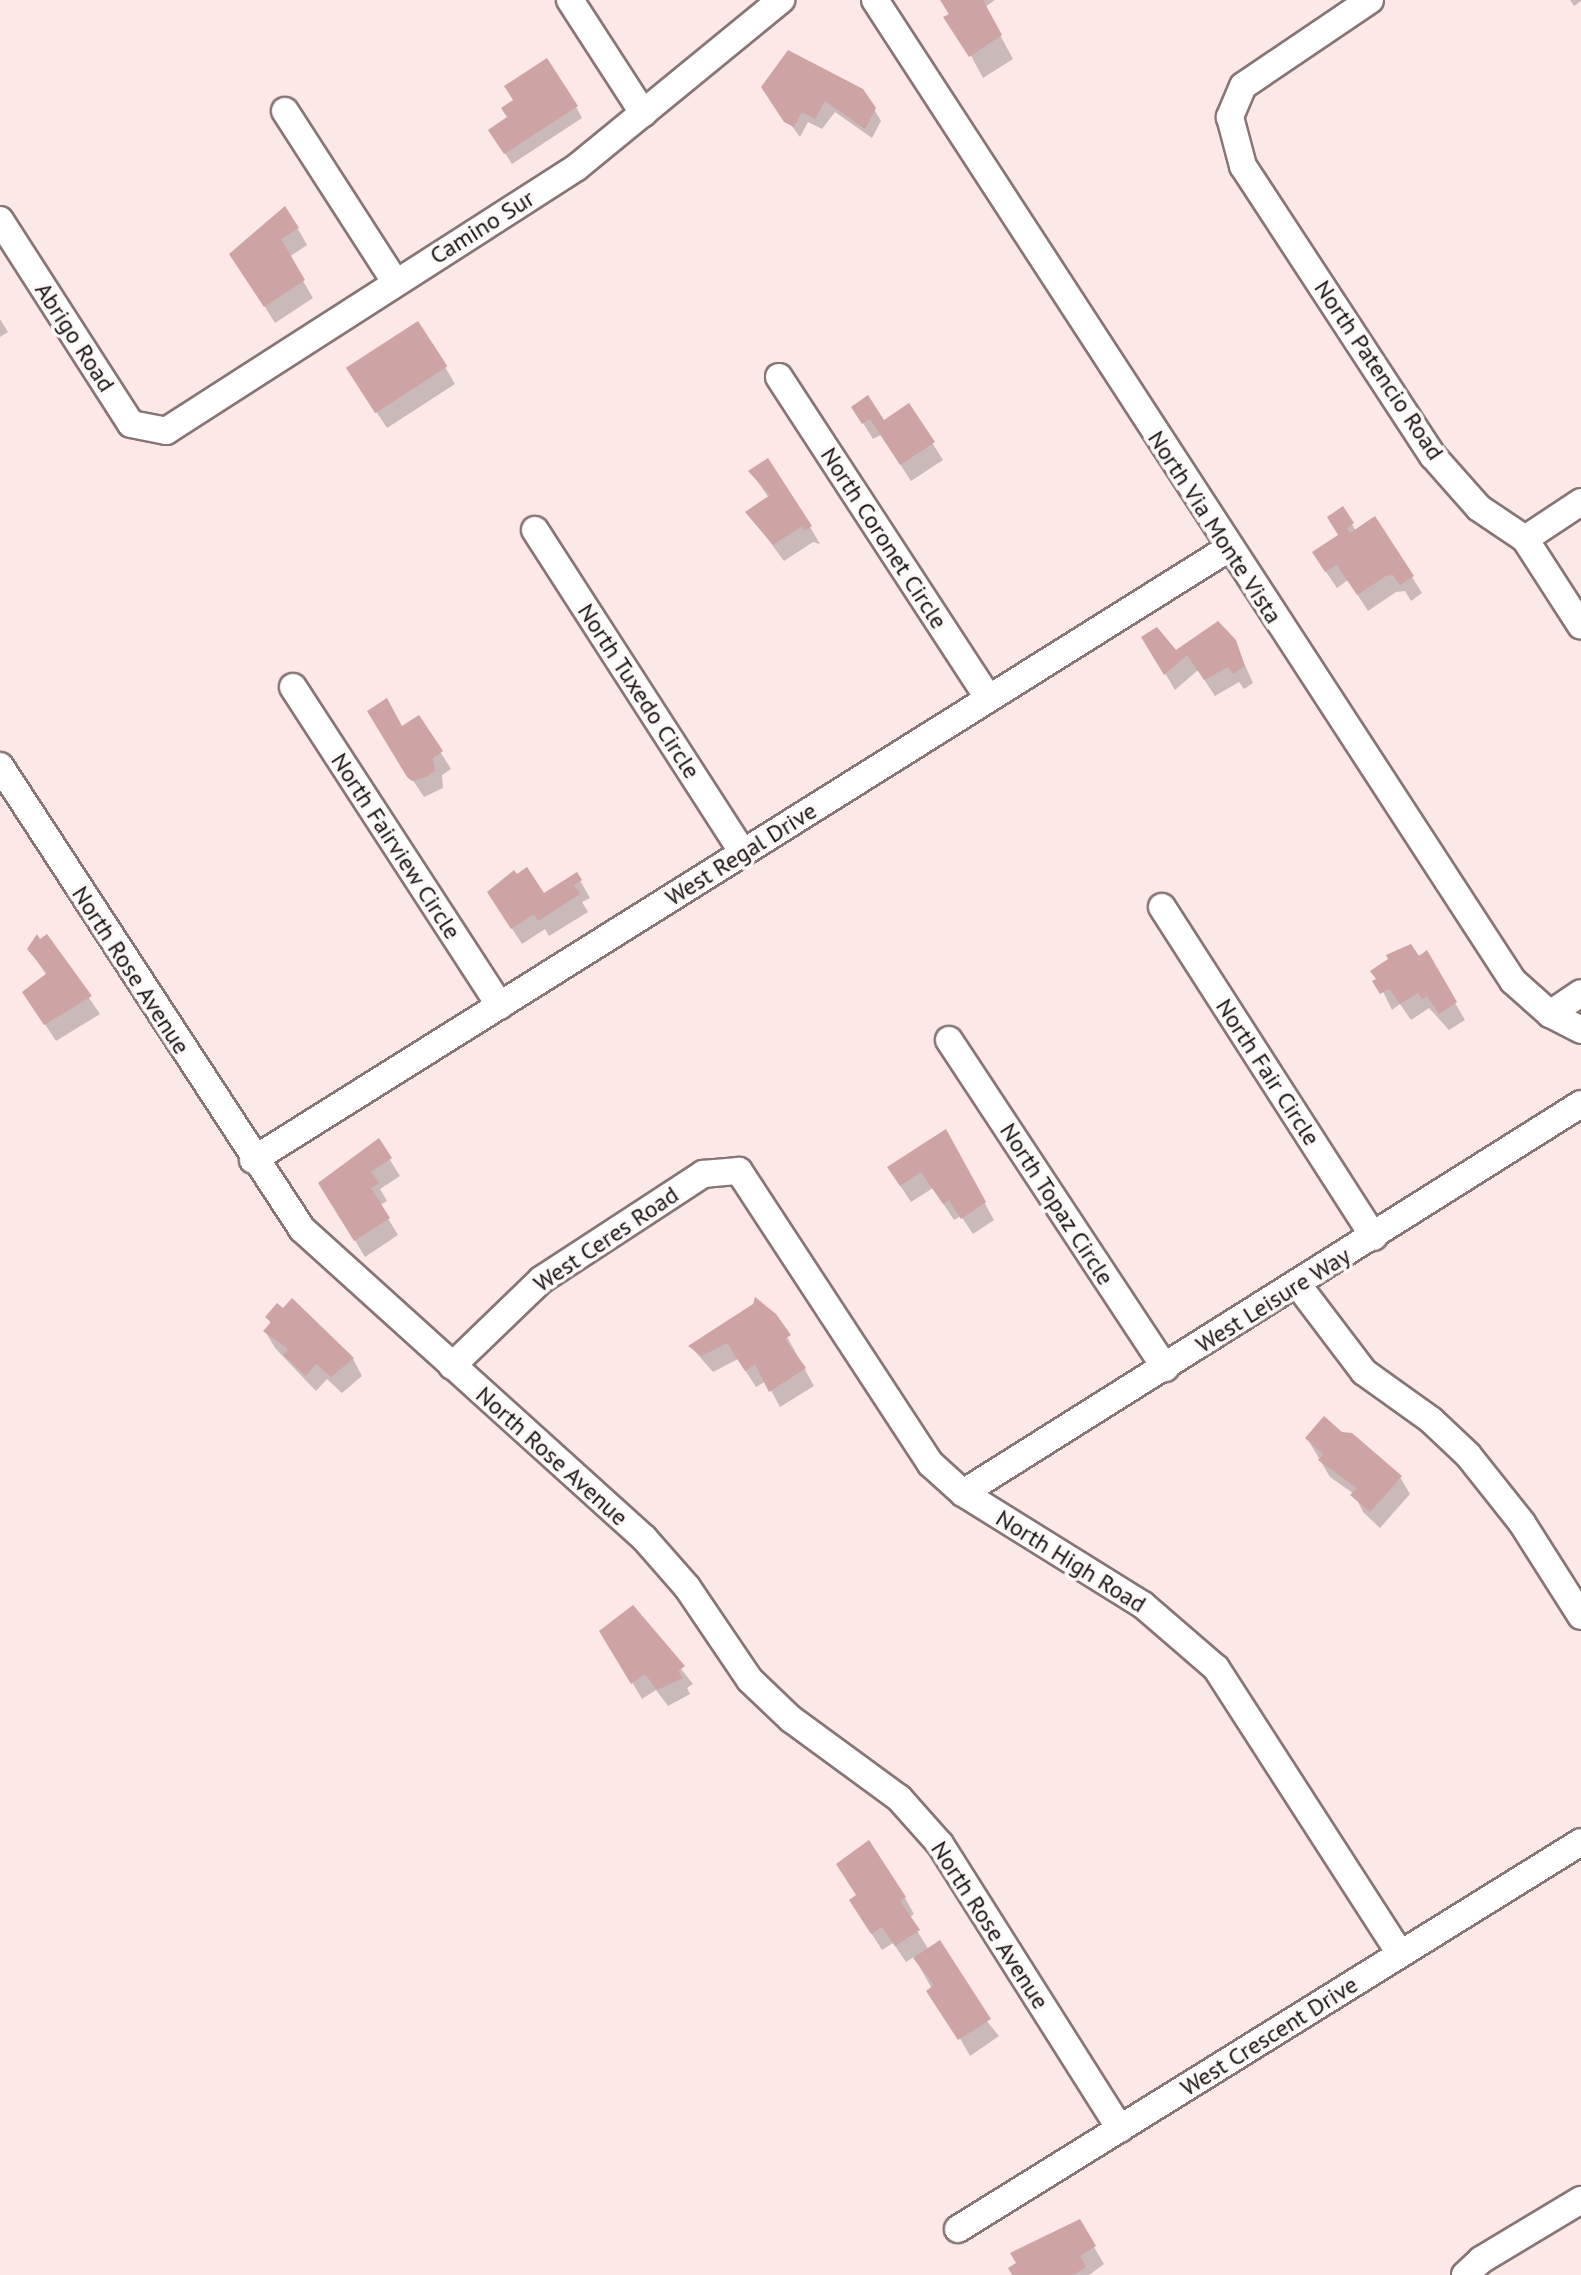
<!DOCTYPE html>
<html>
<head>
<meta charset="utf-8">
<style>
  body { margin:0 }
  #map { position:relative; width:1581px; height:2275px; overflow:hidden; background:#fde8e8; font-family:"PT Sans",sans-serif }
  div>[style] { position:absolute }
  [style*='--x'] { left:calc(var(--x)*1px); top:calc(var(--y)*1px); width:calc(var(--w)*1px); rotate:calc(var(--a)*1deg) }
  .shadow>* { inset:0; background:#0003 }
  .building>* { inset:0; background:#cda3a4; transform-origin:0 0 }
  .roads { filter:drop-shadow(2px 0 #887575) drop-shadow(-2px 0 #887575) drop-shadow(0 2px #887575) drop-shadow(0 -2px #887575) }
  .street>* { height:26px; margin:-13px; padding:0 13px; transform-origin:13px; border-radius:13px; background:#fff }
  span { translate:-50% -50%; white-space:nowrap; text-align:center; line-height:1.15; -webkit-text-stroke:7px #fefafa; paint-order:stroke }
  .street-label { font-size:24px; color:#191212 }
</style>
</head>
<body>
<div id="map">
  <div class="shadow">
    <i style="clip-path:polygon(941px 0,995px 0,985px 7px,1013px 59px,983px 78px)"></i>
    <i style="clip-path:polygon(1570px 0,1581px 0,1581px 1px,1574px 6px)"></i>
    <i style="clip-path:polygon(763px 87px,874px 109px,881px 121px,872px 138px,835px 112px,822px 129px,808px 122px,800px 137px)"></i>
    <i style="clip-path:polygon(576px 107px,582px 118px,512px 164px,497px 141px)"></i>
    <i style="clip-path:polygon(298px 229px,307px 245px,289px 257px,313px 298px,275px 323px,232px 254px)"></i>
    <i style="clip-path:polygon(0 319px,8px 332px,0 337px)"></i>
    <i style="clip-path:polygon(445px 367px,455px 384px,387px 428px,362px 390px)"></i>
    <i style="clip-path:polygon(909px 406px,943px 460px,911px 481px,881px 435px,873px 439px,853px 407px,884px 423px)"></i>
    <i style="clip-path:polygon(751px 472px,810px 527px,820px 544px,813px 542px,784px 561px,748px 512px,769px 498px)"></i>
    <i style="clip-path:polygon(1343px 509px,1356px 531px,1412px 577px,1422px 593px,1411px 601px,1405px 591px,1396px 592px,1368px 611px,1348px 580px,1337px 588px,1324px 569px,1340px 536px)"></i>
    <i style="clip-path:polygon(1144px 638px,1176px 652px,1234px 641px,1253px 683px,1244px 689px,1239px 682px,1215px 696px,1198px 670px,1175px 690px)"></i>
    <i style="clip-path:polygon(419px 718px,451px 769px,442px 775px,443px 788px,424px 797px,379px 729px,402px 729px)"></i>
    <i style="clip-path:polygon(577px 875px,590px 898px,582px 902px,588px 912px,549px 936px,545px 929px,522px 944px,500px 910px,544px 895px)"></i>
    <i style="clip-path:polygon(47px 937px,100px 1014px,56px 1041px,35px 1009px,47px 976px,29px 949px)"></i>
    <i style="clip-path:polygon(1426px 953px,1465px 1020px,1449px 1030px,1429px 1008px,1411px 1020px,1400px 1004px,1392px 1010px,1373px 971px)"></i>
    <i style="clip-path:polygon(945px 1131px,994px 1220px,973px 1234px,961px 1216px,954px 1220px,933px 1188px,911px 1202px,899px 1184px)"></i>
    <i style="clip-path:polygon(378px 1141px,400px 1176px,380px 1189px,387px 1201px,380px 1205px,398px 1235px,365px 1257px,331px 1201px)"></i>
    <i style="clip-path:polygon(775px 1315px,814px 1386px,780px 1407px,766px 1381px,756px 1387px,738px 1359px,713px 1372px,690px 1346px)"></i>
    <i style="clip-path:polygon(267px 1317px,353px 1359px,362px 1376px,342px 1393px,327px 1379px,316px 1391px,275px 1348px,265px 1331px,271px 1324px)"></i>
    <i style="clip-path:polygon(1307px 1438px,1400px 1477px,1410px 1494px,1380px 1528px,1363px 1512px,1354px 1494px,1330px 1477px)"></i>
    <i style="clip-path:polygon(633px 1608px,693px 1684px,687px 1688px,690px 1694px,668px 1706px,656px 1690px,642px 1699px,602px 1631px)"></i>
    <i style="clip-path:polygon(905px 1898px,914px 1914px,909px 1918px,929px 1950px,999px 2036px,970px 2056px,914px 1957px,906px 1962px,893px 1943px,882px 1950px,861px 1917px)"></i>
    <i style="clip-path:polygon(1079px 2222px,1104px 2264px,1089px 2275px,1014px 2275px,1018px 2264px,1012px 2254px)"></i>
  </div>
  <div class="building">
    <i style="clip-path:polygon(940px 0,983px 0,1002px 35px,969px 57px,943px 17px,949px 14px)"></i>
    <i style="clip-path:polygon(788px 50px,863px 89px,876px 108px,865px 129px,825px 101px,815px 119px,802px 112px,794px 127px,784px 122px,761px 87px)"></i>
    <i style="clip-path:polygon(547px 58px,578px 106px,504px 154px,488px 130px,507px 117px,501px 108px,513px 100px,504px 86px)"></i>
    <i style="clip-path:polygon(285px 206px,299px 228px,281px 239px,305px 280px,264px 307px,229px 254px)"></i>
    <i style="left:418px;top:321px;width:54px;height:86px;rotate:57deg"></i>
    <i style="clip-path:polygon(868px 395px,884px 420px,909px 403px,935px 442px,900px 465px,870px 419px,862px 424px,851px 407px)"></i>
    <i style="clip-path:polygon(768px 458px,812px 526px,804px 531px,802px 526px,773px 545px,745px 512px,770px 495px,748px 471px)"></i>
    <i style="clip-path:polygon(1343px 506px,1354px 523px,1347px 528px,1350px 533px,1375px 516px,1414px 576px,1400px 585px,1393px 575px,1386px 576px,1357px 595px,1337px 565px,1325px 572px,1312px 552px,1338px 535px,1327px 517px)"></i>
    <i style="clip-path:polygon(1218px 621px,1236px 640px,1245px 666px,1233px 674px,1228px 667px,1204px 680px,1187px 655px,1164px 675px,1141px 637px,1157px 627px,1176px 650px)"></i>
    <i style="clip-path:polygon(387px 698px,402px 726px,419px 715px,443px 751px,433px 758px,435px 771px,426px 777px,412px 781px,407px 777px,367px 711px)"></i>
    <i style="clip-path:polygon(527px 867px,544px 893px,577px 872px,582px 880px,574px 885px,580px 894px,538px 921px,534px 914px,511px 929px,487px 892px,514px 870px,517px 874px)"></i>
    <i style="clip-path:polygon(37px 934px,40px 939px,47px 934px,92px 996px,44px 1025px,22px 992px,47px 973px,27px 949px)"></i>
    <i style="clip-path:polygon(1411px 944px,1419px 956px,1427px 950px,1457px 1002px,1439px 1014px,1427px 996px,1422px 999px,1418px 993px,1400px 1004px,1389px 989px,1380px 994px,1372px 981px,1376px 979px,1370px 971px,1388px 959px,1386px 955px)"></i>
    <i style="clip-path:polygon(946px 1129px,986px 1202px,961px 1219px,949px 1200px,943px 1204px,921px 1172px,900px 1186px,887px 1167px)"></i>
    <i style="clip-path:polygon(379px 1138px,392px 1158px,371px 1172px,379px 1183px,371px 1188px,390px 1218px,354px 1241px,318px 1183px)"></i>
    <i style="clip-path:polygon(755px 1297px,776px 1314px,791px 1335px,785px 1339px,806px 1368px,769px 1392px,755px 1364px,745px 1371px,727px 1343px,702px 1356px,688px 1346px,753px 1304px)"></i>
    <i style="clip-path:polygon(292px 1298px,354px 1358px,331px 1377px,316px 1364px,306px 1376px,283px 1355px,288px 1349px,263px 1331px,271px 1322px,265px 1317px,277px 1303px,283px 1308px)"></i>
    <i style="clip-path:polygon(1324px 1416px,1342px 1432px,1352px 1433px,1402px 1476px,1370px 1512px,1350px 1495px,1357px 1488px,1318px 1460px,1323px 1454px,1305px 1438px)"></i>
    <i style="clip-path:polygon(633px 1605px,685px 1666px,678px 1671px,683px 1678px,657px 1690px,645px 1674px,631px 1684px,599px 1631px)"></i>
    <i style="clip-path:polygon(869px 1840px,906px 1897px,900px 1901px,920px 1930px,895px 1946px,882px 1927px,871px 1934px,849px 1900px,856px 1895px,836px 1864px)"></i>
    <i style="clip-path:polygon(940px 1940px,991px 2019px,958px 2040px,926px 1991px,934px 1985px,913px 1958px)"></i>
    <i style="clip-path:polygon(1080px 2219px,1096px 2246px,1080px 2256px,1086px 2267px,1073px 2275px,1012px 2275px,1008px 2268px,1016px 2263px,1010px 2253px)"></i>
  </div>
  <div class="roads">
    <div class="street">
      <i style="--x:570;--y:0;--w:135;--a:57.1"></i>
      <i style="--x:875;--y:0;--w:1170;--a:56.96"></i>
      <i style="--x:1513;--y:981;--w:50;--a:41.7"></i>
      <i style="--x:1550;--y:1014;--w:35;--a:27"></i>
      <i style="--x:1370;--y:0;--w:153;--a:145.9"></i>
      <i style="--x:1243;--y:86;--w:34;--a:113"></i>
      <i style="--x:1230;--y:117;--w:51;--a:75.1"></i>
      <i style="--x:1243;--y:166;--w:347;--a:56.8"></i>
      <i style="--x:1433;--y:456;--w:69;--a:48.5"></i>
      <i style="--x:1479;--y:508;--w:55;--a:34"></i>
      <i style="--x:1525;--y:539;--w:103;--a:57.2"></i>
      <i style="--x:285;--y:111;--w:203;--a:57.2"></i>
      <i style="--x:0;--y:220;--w:242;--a:57.3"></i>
      <i style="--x:131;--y:424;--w:36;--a:11"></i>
      <i style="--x:166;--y:431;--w:488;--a:-32.7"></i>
      <i style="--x:577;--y:167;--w:264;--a:-39.3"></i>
      <i style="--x:779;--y:377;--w:384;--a:56.9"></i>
      <i style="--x:535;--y:530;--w:384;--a:57.2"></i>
      <i style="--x:1525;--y:539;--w:67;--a:-33.5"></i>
      <i style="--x:293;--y:687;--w:380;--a:57"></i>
      <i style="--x:0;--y:766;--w:553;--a:56.88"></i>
      <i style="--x:302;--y:1229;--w:461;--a:42.1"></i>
      <i style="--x:644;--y:1538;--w:65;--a:48.7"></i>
      <i style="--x:687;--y:1587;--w:112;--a:55.9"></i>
      <i style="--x:750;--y:1680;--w:57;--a:43.6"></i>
      <i style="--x:791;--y:1719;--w:134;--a:36.2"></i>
      <i style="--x:899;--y:1798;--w:62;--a:48.3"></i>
      <i style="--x:940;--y:1844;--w:337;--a:57.7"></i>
      <i style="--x:1162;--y:907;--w:392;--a:57.3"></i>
      <i style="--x:1550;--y:1014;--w:37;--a:-34"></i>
      <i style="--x:949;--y:1040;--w:393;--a:56.6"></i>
      <i style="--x:253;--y:1160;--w:1152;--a:-32.09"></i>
      <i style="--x:1298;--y:1285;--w:109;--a:52.8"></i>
      <i style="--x:1364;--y:1372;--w:82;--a:35.6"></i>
      <i style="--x:1431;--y:1420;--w:51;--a:43.4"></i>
      <i style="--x:1468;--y:1455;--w:87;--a:51.5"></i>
      <i style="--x:1522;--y:1523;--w:110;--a:57.6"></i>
      <i style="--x:452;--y:1366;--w:124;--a:-44"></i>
      <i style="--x:541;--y:1280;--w:194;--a:-33.2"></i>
      <i style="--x:703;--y:1174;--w:36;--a:-5"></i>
      <i style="--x:739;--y:1171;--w:350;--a:56.8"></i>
      <i style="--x:931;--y:1464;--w:43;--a:42.2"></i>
      <i style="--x:963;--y:1493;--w:212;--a:31.9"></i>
      <i style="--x:1143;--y:1605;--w:96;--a:40.8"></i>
      <i style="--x:1216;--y:1668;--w:340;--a:57.2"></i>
      <i style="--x:963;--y:1493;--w:730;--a:-32.19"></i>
      <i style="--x:958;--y:2229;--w:733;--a:-31.85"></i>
      <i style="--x:1465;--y:2275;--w:22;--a:-43"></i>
      <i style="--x:1481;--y:2260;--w:117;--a:-31"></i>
    </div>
  </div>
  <div class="street-label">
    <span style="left:482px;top:227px;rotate:-32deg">Camino Sur</span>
    <span style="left:75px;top:337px;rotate:57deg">Abrigo Road</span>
    <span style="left:1379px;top:370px;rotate:56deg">North Patencio Road</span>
    <span style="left:1215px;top:527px;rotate:57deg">North Via Monte Vista</span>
    <span style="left:884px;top:538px;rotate:57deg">North Coronet Circle</span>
    <span style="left:639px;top:691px;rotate:57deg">North Tuxedo Circle</span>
    <span style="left:396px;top:846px;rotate:57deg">North Fairview Circle</span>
    <span style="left:741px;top:854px;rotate:-32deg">West Regal Drive</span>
    <span style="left:131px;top:970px;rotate:57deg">North Rose Avenue</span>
    <span style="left:1268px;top:1072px;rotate:57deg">North Fair Circle</span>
    <span style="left:1057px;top:1204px;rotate:57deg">North Topaz Circle</span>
    <span style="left:606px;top:1239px;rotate:-34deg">West Ceres Road</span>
    <span style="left:1273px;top:1300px;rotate:-32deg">West Leisure Way</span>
    <span style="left:552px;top:1456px;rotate:42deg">North Rose Avenue</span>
    <span style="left:1071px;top:1561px;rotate:32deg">North High Road</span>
    <span style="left:990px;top:1925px;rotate:57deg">North Rose Avenue</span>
    <span style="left:1269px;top:2036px;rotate:-32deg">West Crescent Drive</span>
  </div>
</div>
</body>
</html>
